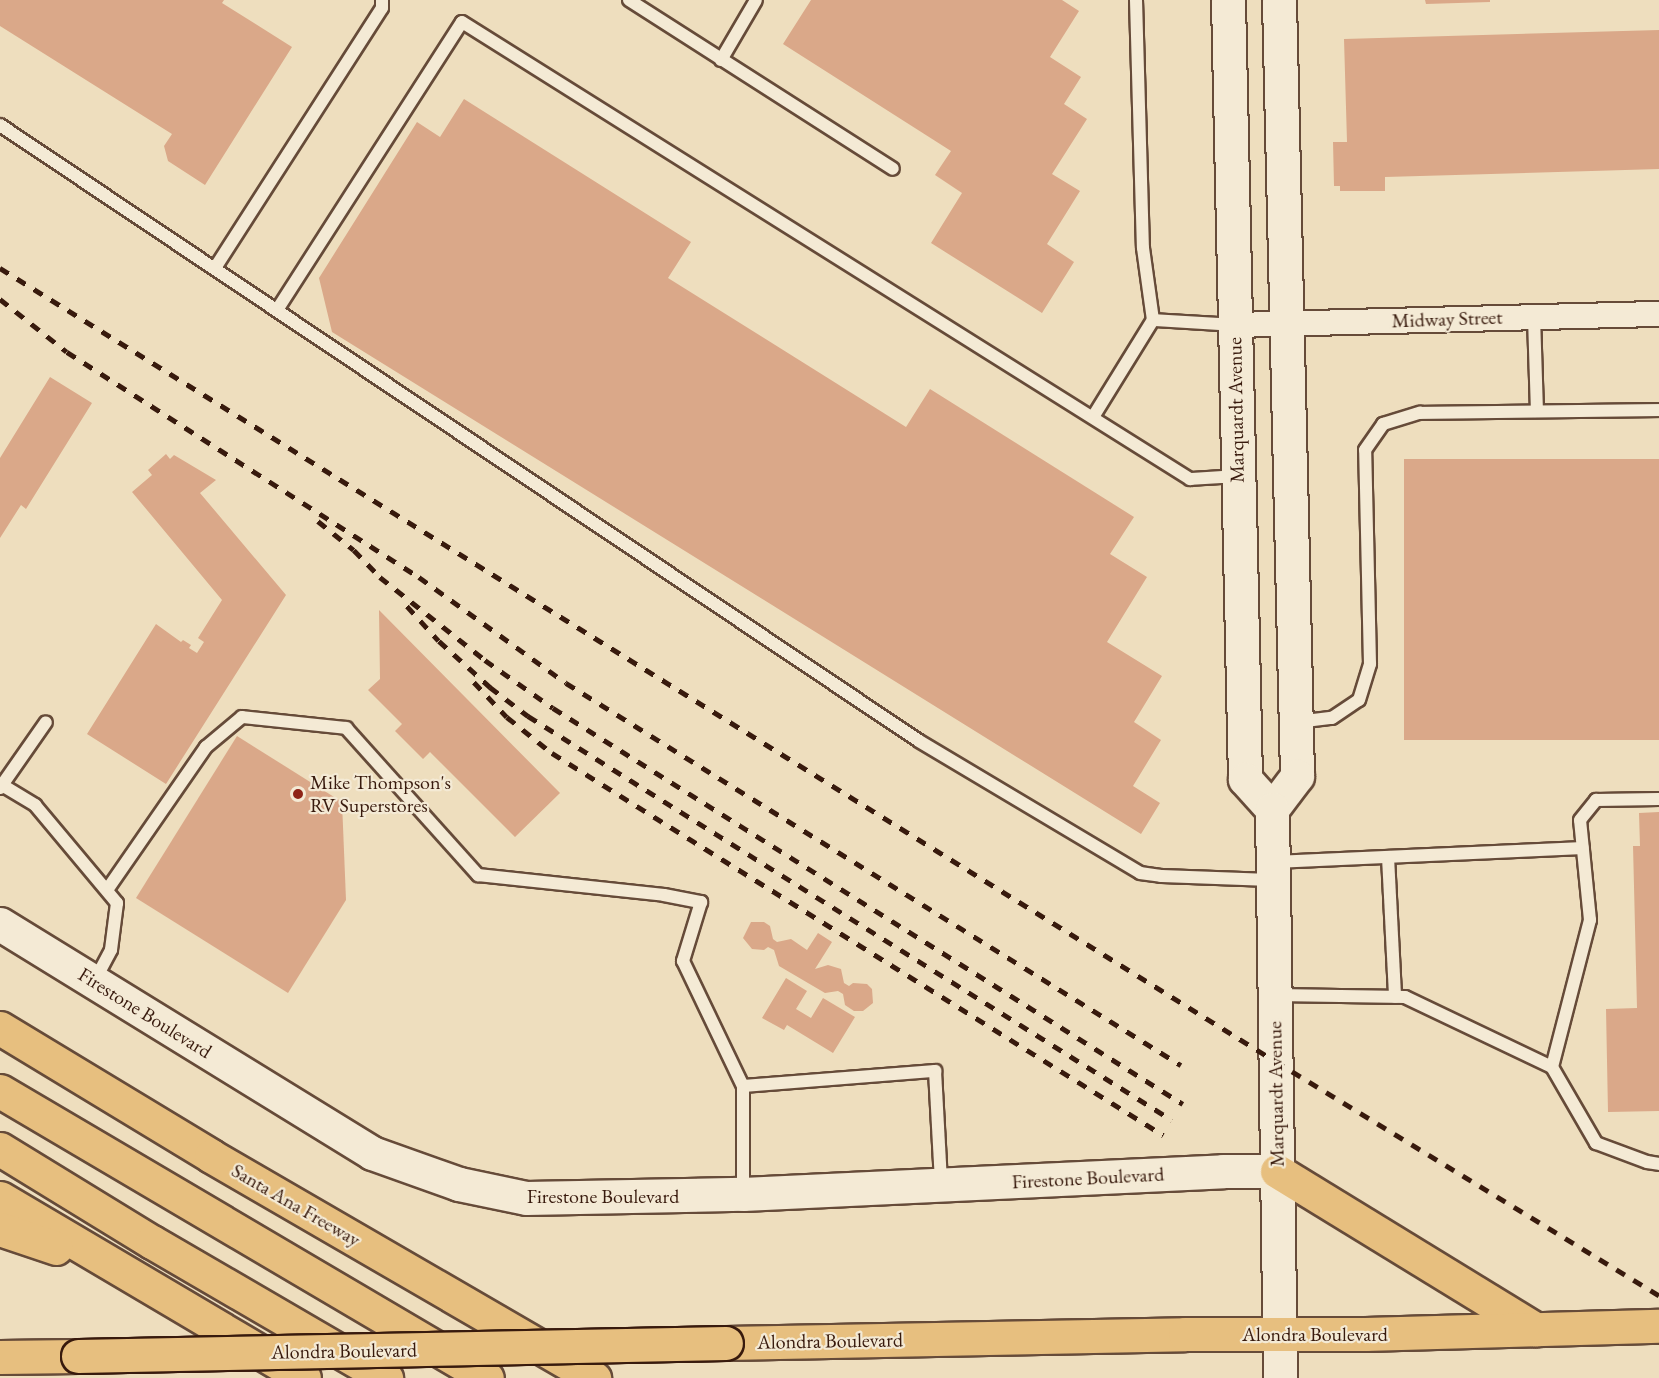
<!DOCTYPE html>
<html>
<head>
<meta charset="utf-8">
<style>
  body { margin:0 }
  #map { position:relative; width:1659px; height:1378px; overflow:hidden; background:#eedebe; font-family:"EB Garamond",serif }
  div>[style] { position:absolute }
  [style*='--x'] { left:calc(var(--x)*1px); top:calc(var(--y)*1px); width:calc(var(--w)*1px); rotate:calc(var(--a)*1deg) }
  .building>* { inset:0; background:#daa889; transform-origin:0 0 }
  .roads { filter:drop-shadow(2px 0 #664b39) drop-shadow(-2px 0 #664b39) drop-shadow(0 2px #664b39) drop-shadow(0 -2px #664b39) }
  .lane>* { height:12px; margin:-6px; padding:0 6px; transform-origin:6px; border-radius:6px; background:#f4ead5 }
  .street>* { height:24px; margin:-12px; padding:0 12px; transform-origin:12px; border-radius:12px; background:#f4ead5 }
  .secondary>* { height:33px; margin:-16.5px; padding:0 16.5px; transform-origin:16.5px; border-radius:16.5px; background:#f4ead5 }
  .primary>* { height:33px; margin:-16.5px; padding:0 16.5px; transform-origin:16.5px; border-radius:16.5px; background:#e7bf7f }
  .highway>* { height:33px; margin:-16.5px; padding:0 16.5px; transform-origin:16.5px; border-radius:16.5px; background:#e7bf7f }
  .rail>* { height:4.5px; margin-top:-2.25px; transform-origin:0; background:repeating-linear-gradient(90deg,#381a0d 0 10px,transparent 0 20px) }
  .bridges { filter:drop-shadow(2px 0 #381a0d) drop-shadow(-2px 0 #381a0d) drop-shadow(0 2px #381a0d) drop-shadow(0 -2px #381a0d) }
  .primary-bridge>* { height:33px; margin:-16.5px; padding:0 16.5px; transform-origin:16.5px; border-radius:16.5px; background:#e7bf7f }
  .dots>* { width:16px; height:16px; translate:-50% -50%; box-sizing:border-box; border:3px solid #f4ead5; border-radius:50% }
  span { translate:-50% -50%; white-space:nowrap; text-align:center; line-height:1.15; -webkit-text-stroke:4.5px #f4ead5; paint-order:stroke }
  .street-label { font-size:20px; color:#381a0d }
  .poi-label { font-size:20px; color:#381a0d }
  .left { translate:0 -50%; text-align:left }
</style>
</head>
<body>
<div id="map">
  <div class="building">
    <i style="clip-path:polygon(0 0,224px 0,222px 3px,292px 47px,205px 185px,168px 161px,164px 146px,172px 134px,0 26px)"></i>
    <i style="clip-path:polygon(811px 0,1062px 0,1079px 11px,1050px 57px,1081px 77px,1064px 104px,1087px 119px,1052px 174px,1080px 191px,1047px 244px,1074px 262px,1042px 313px,931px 243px,962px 193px,935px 175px,951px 151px,783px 44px)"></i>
    <i style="clip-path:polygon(1425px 0,1490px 0,1490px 2px,1426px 4px)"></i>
    <i style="clip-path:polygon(1659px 30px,1659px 169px,1385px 177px,1385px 191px,1340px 191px,1340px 186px,1334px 186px,1333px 142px,1347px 142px,1344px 39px)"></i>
    <i style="clip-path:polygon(464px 99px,691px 242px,668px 278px,906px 427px,930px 389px,1134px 517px,1110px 554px,1147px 577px,1107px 642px,1162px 676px,1134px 722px,1161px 740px,1133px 786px,1160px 803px,1141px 834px,332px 332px,319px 278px,417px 122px,440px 137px)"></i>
    <i style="clip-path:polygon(50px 377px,92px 403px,26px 509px,21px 505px,0 538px,0 458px)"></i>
    <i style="clip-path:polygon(166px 454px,170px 459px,174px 455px,216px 480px,200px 493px,286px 595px,166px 784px,87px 734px,156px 624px,181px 642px,183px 640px,191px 645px,189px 648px,197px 653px,204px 642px,198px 638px,222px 600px,132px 492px,152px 475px,148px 470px)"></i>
    <i style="left:1659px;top:459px;width:281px;height:255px;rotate:90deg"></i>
    <i style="clip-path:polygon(379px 610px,560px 793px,515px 837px,430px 752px,423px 759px,395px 731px,402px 724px,368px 690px,380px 679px)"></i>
    <i style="clip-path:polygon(237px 736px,342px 802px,346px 900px,288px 993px,136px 898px)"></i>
    <i style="clip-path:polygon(1659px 812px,1659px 1111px,1608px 1112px,1606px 1009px,1637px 1008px,1633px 846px,1640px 846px,1639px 813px)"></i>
    <i style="clip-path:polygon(751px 922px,764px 922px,770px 926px,773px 939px,777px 942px,791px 939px,807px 950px,818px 933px,832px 942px,815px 969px,828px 965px,841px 969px,844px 983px,849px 986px,853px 983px,867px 984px,872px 989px,873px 1003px,863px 1011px,854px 1011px,845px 1005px,843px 994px,838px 991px,825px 993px,779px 966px,774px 950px,768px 947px,764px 950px,752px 949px,743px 938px)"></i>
    <i style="clip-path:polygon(786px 978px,807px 991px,796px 1009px,811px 1018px,823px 998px,855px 1017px,833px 1053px,787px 1025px,784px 1030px,762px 1018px)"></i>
  </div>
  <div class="roads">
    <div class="lane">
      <i style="--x:629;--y:0;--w:313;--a:32.6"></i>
      <i style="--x:1136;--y:0;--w:248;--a:88.4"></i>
      <i style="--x:1143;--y:248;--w:73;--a:82.1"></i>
      <i style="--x:1153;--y:320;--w:81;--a:3.5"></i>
      <i style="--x:721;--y:60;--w:69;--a:-59.7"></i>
      <i style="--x:0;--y:125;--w:1106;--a:33.83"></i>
      <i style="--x:919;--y:741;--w:257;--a:30.8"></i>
      <i style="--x:1140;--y:873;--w:21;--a:8"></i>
      <i style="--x:1161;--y:876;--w:110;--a:2.1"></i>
      <i style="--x:215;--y:268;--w:309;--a:-57.3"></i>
      <i style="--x:382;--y:8;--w:8;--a:-90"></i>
      <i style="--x:277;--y:310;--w:342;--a:-57.3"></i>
      <i style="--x:462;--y:22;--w:860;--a:32.12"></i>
      <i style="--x:1190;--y:479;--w:46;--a:-3.7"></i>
      <i style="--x:1534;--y:317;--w:94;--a:88.2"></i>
      <i style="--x:1093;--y:417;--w:114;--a:-58.3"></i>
      <i style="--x:1297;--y:722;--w:35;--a:-7"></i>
      <i style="--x:1332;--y:718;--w:32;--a:-34"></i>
      <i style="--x:1359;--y:700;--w:38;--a:-73"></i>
      <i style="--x:1370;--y:664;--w:214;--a:-91.3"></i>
      <i style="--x:1365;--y:450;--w:32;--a:-55"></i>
      <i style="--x:1383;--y:424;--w:39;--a:-17"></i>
      <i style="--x:1420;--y:413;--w:239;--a:-0.7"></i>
      <i style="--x:2;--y:785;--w:39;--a:31"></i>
      <i style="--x:35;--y:805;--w:128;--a:50.1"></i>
      <i style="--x:117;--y:903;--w:47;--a:97.3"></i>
      <i style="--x:111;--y:950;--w:36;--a:118"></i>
      <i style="--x:0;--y:788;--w:80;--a:-55.1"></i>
      <i style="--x:1388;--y:857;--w:140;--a:87.1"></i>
      <i style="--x:1275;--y:862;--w:308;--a:-2.6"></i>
      <i style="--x:107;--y:890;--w:174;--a:-55.3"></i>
      <i style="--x:206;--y:747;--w:47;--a:-39.8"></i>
      <i style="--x:242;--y:717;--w:105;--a:6"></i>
      <i style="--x:346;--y:728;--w:198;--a:48.1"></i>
      <i style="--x:478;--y:875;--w:187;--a:6.1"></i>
      <i style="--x:664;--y:895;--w:38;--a:11"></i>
      <i style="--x:701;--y:902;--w:62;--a:107"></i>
      <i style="--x:683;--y:961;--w:139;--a:64.4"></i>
      <i style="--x:743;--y:1086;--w:106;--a:90"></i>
      <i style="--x:1276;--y:995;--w:129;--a:0.9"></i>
      <i style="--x:1405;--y:997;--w:163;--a:25.5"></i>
      <i style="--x:1552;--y:1067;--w:88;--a:59.9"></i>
      <i style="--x:1596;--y:1143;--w:54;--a:20.4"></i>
      <i style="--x:1647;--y:1162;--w:12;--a:9"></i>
      <i style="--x:1552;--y:1067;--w:152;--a:-75.5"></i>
      <i style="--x:1590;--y:920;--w:100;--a:-95.7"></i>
      <i style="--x:1580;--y:820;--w:26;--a:-51"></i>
      <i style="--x:1596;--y:800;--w:63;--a:-0.9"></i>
      <i style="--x:743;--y:1086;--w:193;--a:-4.5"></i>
      <i style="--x:935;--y:1071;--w:111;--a:86.9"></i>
    </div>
    <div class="street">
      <i style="--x:1235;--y:325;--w:424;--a:-1.5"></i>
    </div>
    <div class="secondary">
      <i style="--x:1228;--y:0;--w:779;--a:88.75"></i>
      <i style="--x:1245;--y:779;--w:40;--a:48"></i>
      <i style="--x:1279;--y:0;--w:776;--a:88.67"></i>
      <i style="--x:1297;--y:776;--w:41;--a:127.1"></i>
      <i style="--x:1272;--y:809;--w:569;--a:89.19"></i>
      <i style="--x:0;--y:924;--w:437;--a:31.6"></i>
      <i style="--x:372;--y:1153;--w:92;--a:19.6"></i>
      <i style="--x:459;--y:1184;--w:68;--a:11.8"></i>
      <i style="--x:526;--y:1198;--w:217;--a:-1.1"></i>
      <i style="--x:743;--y:1194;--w:481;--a:-2.7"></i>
      <i style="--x:1223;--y:1171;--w:54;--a:0"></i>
    </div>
    <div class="primary">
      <i style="--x:1277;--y:1171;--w:303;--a:31.5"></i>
      <i style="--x:726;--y:1343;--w:459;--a:-1.1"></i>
      <i style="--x:1185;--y:1334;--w:180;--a:0"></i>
      <i style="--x:1365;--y:1334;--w:294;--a:-1.6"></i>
      <i style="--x:0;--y:1357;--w:78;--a:-0.7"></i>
    </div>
    <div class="highway">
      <i style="--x:0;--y:1028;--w:247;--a:31.2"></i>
      <i style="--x:211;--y:1156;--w:443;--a:30.1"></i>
      <i style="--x:0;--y:1091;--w:565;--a:30.51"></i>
      <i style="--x:0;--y:1149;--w:178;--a:31.5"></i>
      <i style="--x:152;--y:1242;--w:271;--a:30.2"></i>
      <i style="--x:0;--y:1198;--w:353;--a:30.6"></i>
      <i style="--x:0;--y:1229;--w:59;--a:18.7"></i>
    </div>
  </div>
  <div class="rail">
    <i style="--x:0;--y:268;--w:1501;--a:31.88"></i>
    <i style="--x:1275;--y:1061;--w:450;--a:31.4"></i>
    <i style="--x:0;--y:299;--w:85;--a:38.3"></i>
    <i style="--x:67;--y:352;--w:418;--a:32.6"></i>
    <i style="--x:419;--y:577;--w:181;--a:35.8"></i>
    <i style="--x:566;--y:683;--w:724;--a:31.85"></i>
    <i style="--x:318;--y:521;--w:46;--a:38.9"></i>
    <i style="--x:354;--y:550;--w:37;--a:46"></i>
    <i style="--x:380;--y:577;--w:134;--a:38.3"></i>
    <i style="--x:485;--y:660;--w:83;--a:35.2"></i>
    <i style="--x:553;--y:708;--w:744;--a:32.15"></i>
    <i style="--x:407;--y:606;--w:47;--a:47.6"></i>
    <i style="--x:439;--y:641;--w:69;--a:42"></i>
    <i style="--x:490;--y:687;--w:48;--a:37.3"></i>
    <i style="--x:528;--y:716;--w:760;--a:32.1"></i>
    <i style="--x:474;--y:682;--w:48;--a:46.7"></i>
    <i style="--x:507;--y:717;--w:58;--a:38.7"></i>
    <i style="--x:552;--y:753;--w:721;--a:32.01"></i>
  </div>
  <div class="bridges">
    <div class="primary-bridge">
      <i style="--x:78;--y:1356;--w:648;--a:-1.15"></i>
    </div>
  </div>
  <div class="dots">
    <i style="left:298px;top:794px;background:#8f2418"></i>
  </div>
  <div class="street-label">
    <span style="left:1447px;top:319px;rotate:-2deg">Midway Street</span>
    <span style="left:1236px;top:410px;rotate:-91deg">Marquardt Avenue</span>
    <span style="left:145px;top:1013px;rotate:32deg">Firestone Boulevard</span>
    <span style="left:1276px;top:1094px;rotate:-91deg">Marquardt Avenue</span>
    <span style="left:1088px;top:1178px;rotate:-3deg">Firestone Boulevard</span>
    <span style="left:603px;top:1196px">Firestone Boulevard</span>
    <span style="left:296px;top:1205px;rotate:30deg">Santa Ana Freeway</span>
    <span style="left:1315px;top:1334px">Alondra Boulevard</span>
    <span style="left:830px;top:1341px;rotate:-1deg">Alondra Boulevard</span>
    <span style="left:344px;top:1351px;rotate:-1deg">Alondra Boulevard</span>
  </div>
  <div class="poi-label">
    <span class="left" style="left:310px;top:794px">Mike Thompson's<br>RV Superstores</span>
  </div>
</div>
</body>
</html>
